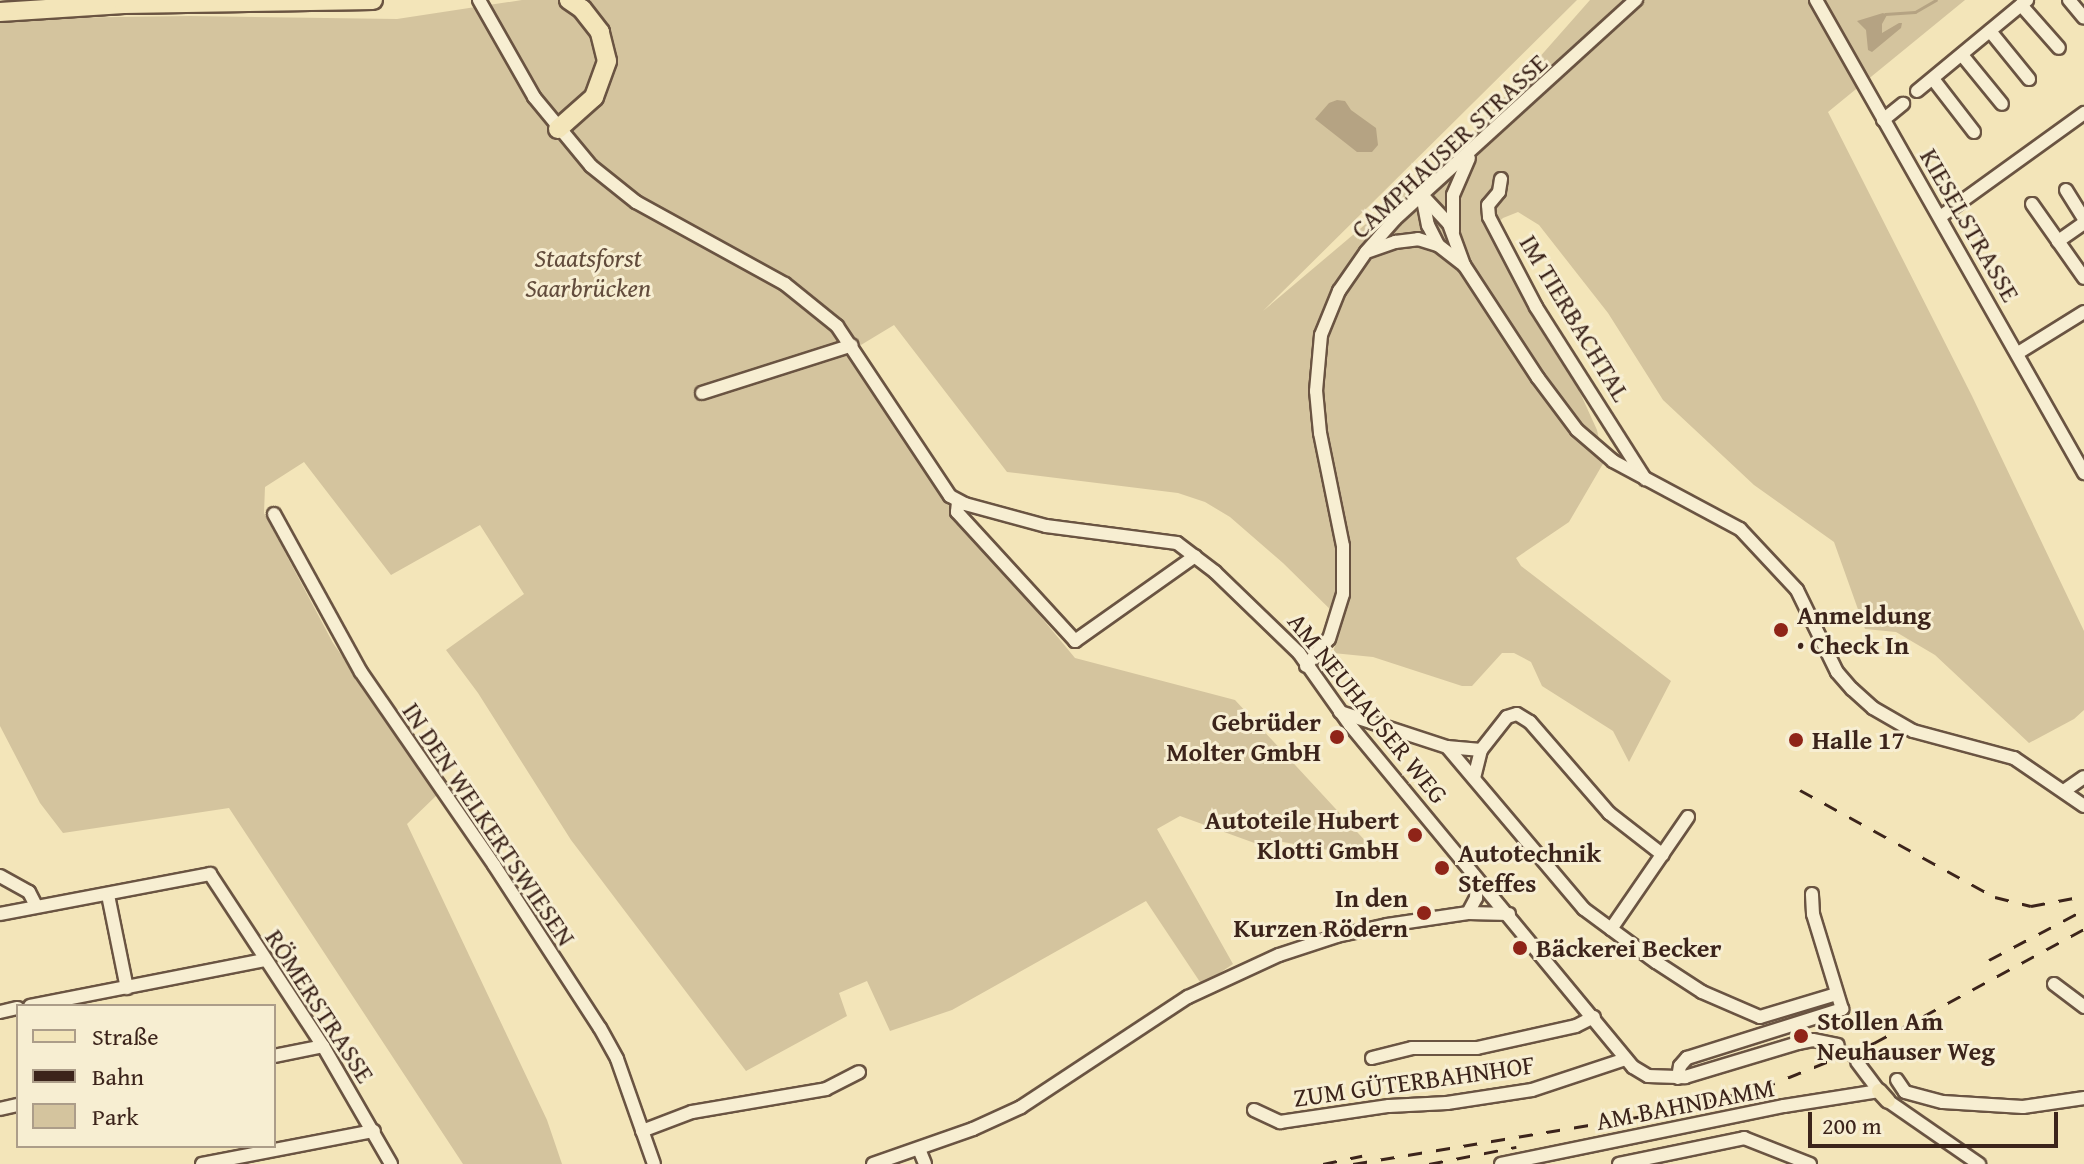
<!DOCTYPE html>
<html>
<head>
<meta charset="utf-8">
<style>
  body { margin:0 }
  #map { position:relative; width:2084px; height:1164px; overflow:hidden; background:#f3e5b9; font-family:"Gentium Book Plus",serif }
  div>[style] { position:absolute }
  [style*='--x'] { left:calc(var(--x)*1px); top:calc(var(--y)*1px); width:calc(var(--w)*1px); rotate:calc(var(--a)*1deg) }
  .green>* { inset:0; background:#d4c49e }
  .water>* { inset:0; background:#b5a383 }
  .stream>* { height:3px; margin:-1.5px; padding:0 1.5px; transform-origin:1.5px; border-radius:1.5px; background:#b5a383 }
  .minor-tunnel>* { height:12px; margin-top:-6px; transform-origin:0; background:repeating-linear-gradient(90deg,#cebe99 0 12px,transparent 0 18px) }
  .roads { filter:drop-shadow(2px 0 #6a5442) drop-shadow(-2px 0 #6a5442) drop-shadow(0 2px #6a5442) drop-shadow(0 -2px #6a5442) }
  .minor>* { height:12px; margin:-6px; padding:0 6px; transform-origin:6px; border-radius:6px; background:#f7eed2 }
  .major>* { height:14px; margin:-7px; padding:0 7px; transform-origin:7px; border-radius:7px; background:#f3e5b9 }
  .highway>* { height:18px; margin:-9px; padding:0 9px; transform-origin:9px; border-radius:9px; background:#f3e5b9 }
  .rail>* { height:3px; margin-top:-1.5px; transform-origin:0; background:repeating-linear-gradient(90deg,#3c241b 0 14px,transparent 0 28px) }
  .dots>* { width:22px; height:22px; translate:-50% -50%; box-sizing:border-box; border:4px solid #f7eed2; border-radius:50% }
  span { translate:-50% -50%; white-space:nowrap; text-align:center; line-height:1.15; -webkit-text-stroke:6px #f7eed2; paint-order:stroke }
  .street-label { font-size:26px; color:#3c241b }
  .park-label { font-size:26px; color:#624c3c; font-style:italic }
  .poi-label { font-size:26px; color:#3c241b; font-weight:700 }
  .left { translate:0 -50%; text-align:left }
  .right { translate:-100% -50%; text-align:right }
  .legend { position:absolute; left:16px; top:1004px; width:260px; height:144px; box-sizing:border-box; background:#f7eed2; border:2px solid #ac9d89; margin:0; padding:10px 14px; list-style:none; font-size:24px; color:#3c241b }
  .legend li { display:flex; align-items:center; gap:16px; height:40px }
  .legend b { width:40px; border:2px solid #ac9d89 }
  .scale { position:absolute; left:1808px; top:1112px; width:250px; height:36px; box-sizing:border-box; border:4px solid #3c241b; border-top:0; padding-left:10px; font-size:24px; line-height:28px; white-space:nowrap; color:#3c241b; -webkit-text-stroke:6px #f7eed2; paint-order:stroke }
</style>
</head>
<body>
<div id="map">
  <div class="green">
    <i style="clip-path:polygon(522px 0,1577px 0,1263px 311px,1471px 135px,1590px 0,1965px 0,1828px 112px,1972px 396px,2084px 631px,2084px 710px,2074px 719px,2029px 743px,1935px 655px,1896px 632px,1865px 629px,1834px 542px,1754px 485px,1663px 400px,1608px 313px,1539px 225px,1518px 212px,1503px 218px,1489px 231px,1577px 386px,1597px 430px,1604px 462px,1569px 522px,1516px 558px,1521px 566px,1671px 681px,1629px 762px,1613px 731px,1542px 686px,1531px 662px,1514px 653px,1502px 653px,1472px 686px,1462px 686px,1373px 657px,1333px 653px,1341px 620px,1283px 563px,1230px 517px,1205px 502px,1178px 493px,1007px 472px,894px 325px,851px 351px,939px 494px,1075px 658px,1235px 700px,1383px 860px,1272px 840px,1260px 845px,1180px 816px,1157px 829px,1233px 964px,1202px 985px,1146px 901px,952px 1010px,890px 1031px,867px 981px,839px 993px,847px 1016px,746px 1071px,571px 840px,478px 693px,446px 650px,524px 594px,480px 525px,391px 575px,304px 462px,265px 487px,264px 513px,333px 643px,438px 794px,407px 824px,547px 1120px,562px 1164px,463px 1164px,229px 808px,63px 833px,40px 803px,0 726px,0 23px,50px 18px,190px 16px,397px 19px)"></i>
  </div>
  <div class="water">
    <i style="clip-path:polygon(1883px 13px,1887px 15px,1882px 24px,1882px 33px,1899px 23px,1902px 23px,1901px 28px,1872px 52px,1868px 50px,1866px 30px,1857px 21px)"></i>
    <i style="clip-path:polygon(1337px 100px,1345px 101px,1351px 110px,1376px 128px,1378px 145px,1372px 152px,1357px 152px,1315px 119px,1329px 103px)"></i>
  </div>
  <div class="stream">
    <i style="--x:1885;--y:14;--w:30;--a:-4"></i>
    <i style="--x:1915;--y:12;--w:24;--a:-30"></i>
  </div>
  <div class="minor-tunnel">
    <i style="--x:1838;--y:1045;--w:25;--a:42"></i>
  </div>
  <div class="roads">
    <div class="minor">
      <i style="--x:479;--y:0;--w:112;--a:60.4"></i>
      <i style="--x:534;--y:97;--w:89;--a:50.4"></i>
      <i style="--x:591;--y:166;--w:58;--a:38.7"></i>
      <i style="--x:636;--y:202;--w:170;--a:28.8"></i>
      <i style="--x:785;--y:284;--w:67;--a:38.9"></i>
      <i style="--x:837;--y:326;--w:204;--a:56.4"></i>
      <i style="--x:950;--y:496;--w:17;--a:28"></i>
      <i style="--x:965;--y:504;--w:84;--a:15.2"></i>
      <i style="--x:1046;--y:526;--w:132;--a:7.4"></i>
      <i style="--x:1177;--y:543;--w:48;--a:37.3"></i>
      <i style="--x:1215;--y:572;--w:117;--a:44"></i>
      <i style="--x:1299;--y:653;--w:88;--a:54.7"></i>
      <i style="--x:1350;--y:725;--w:444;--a:50.4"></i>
      <i style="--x:1633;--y:1067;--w:17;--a:31"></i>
      <i style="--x:1648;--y:1076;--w:37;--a:2"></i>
      <i style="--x:1685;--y:1077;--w:118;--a:-16.7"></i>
      <i style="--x:1798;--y:1043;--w:15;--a:-11"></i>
      <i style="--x:1813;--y:1040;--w:25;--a:11"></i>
      <i style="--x:1816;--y:0;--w:544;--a:60.46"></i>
      <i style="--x:2069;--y:0;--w:23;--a:50"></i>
      <i style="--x:2021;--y:5;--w:57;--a:48.5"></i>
      <i style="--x:1990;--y:31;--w:62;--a:50.9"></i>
      <i style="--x:1962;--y:55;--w:63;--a:50.8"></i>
      <i style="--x:1933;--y:79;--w:67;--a:52.3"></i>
      <i style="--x:1917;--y:91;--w:143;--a:-39.6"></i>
      <i style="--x:1883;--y:120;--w:26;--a:-39"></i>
      <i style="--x:1501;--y:179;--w:13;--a:99"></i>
      <i style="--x:1499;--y:192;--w:17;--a:130"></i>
      <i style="--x:1488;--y:205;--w:12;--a:85"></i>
      <i style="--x:1489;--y:217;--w:102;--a:62.4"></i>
      <i style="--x:1536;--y:307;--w:204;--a:57.6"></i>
      <i style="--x:2066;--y:190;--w:34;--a:58"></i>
      <i style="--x:1422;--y:195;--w:40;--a:47"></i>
      <i style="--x:1449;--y:224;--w:44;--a:69.9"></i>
      <i style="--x:1464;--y:265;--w:135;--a:56.8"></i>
      <i style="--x:1538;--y:378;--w:65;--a:53.1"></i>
      <i style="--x:1577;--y:430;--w:48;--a:40.7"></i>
      <i style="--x:1613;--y:461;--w:144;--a:28.2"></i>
      <i style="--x:1740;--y:529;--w:83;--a:46.9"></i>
      <i style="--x:1797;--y:590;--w:91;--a:64"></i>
      <i style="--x:1837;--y:672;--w:23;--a:49"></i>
      <i style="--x:1852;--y:689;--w:28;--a:42"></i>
      <i style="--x:1873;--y:708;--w:46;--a:29.9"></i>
      <i style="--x:1913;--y:731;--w:105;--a:15"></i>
      <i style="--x:2014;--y:758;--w:85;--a:34.4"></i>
      <i style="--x:1422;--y:195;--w:31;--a:79"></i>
      <i style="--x:1428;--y:225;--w:22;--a:63"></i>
      <i style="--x:2032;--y:204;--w:45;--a:54.9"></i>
      <i style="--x:1940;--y:217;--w:178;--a:-35.8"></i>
      <i style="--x:2084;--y:223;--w:32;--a:145"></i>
      <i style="--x:2058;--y:241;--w:45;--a:54.9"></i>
      <i style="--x:1453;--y:232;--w:37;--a:-90"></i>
      <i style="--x:1453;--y:195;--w:40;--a:-66.6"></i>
      <i style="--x:1369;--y:251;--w:28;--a:-19"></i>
      <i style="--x:1395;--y:242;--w:23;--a:-7"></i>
      <i style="--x:1418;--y:239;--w:21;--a:17"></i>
      <i style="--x:1438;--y:245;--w:33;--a:38"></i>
      <i style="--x:2018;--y:353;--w:78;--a:-31.8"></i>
      <i style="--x:702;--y:393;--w:157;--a:-17.7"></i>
      <i style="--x:958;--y:502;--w:10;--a:96"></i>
      <i style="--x:957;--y:512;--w:175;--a:47.5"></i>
      <i style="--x:1075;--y:641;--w:147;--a:-35.3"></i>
      <i style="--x:274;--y:514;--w:180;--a:61.2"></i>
      <i style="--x:361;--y:672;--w:234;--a:55.4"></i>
      <i style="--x:494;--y:865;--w:194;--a:57"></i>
      <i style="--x:600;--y:1028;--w:35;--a:61"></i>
      <i style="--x:617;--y:1059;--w:111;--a:70.6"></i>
      <i style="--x:1306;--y:666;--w:35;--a:-50"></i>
      <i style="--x:1329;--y:639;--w:47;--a:-72.7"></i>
      <i style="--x:1343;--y:594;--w:48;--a:-90"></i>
      <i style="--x:1343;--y:546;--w:115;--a:-101.5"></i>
      <i style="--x:1320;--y:433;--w:42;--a:-95.4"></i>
      <i style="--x:1316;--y:391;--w:56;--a:-84.9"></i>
      <i style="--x:1321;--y:335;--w:48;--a:-67.8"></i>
      <i style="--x:1339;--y:291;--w:47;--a:-55.3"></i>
      <i style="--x:1366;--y:252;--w:44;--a:-48.7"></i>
      <i style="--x:1395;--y:219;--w:326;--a:-42.3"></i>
      <i style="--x:1340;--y:712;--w:113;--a:18.1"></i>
      <i style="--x:1447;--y:747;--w:34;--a:5"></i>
      <i style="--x:1447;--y:747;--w:212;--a:49.8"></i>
      <i style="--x:1584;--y:909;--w:89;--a:36.4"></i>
      <i style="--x:1656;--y:962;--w:55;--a:33.1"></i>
      <i style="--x:1702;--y:992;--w:63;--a:23.3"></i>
      <i style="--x:1760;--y:1017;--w:79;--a:-16.8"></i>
      <i style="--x:1474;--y:778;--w:29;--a:-76"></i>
      <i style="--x:1481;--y:750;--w:42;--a:-51.8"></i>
      <i style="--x:1507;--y:717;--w:10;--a:-17"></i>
      <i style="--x:1517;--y:714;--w:15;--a:32"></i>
      <i style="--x:1530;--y:722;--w:121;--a:49"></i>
      <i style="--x:1609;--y:813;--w:68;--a:37.9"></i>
      <i style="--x:2064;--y:791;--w:24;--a:-35"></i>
      <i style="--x:0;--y:876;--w:33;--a:29"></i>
      <i style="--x:29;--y:892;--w:16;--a:63"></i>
      <i style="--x:108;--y:895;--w:95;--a:78.5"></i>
      <i style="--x:1468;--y:913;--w:17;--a:-62"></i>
      <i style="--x:1476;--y:898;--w:19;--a:-87"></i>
      <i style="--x:0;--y:914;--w:214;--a:-10.8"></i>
      <i style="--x:210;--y:874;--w:206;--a:56.7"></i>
      <i style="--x:323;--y:1046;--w:136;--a:60"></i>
      <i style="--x:1611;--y:929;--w:136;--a:-55.5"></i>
      <i style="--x:2054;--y:984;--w:38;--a:37"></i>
      <i style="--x:30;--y:1006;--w:239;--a:-11.1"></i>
      <i style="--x:0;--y:1012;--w:18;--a:-13"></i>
      <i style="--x:274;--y:1056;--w:50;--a:-11.5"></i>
      <i style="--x:1372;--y:1058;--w:41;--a:-14"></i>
      <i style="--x:1412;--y:1048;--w:65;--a:0"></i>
      <i style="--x:1477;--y:1048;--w:101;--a:-12.5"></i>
      <i style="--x:1576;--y:1026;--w:20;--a:-27"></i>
      <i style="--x:1678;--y:1078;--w:12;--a:-81"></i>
      <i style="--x:1680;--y:1066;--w:11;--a:-49"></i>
      <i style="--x:1687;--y:1058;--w:163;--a:-17.5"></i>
      <i style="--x:1842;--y:1009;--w:99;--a:-107"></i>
      <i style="--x:1813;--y:914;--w:20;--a:-93"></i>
      <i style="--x:1897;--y:1080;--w:14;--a:56"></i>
      <i style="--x:1905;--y:1092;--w:39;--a:15"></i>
      <i style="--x:1943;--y:1102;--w:80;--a:3.6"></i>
      <i style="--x:2023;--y:1107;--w:62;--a:-8.4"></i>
      <i style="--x:1888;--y:1101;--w:111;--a:34.7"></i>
      <i style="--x:0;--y:1109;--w:18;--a:-13"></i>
      <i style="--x:1254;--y:1110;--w:29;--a:25"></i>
      <i style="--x:1280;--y:1122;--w:110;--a:-8.4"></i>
      <i style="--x:1389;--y:1106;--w:58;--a:-3"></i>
      <i style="--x:1447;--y:1103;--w:86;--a:-8.7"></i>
      <i style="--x:1532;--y:1090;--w:99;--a:-18.3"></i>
      <i style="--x:642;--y:1131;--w:53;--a:-20.8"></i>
      <i style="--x:692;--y:1112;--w:136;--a:-9.7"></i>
      <i style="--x:826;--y:1089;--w:37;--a:-27"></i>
      <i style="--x:919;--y:1149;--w:16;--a:68"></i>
      <i style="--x:202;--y:1164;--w:175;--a:-10.9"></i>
      <i style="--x:873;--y:1164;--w:106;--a:-19.3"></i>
      <i style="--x:973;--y:1129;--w:53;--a:-24.6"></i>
      <i style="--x:1021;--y:1107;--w:200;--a:-33.4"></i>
      <i style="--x:1188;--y:997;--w:100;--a:-24.8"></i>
      <i style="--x:1279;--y:955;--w:61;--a:-18.1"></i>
      <i style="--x:1337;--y:936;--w:51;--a:-12.4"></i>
      <i style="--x:1387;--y:925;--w:82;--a:-8.4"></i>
      <i style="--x:1468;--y:913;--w:41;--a:1.4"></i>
      <i style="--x:1501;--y:1164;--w:289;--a:-11.6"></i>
      <i style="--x:1784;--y:1106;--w:96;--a:-9"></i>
      <i style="--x:1879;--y:1091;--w:36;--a:-127"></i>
      <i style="--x:1619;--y:1164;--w:128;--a:-11.7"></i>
      <i style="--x:1744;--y:1138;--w:71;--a:21.5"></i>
    </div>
    <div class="major">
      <i style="--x:1879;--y:1091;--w:13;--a:48"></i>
    </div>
    <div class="highway">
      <i style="--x:0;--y:12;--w:124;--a:-3.7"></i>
      <i style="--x:124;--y:4;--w:249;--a:-0.9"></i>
      <i style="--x:558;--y:129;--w:48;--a:-41.6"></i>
      <i style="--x:594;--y:97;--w:38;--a:-70"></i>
      <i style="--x:607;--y:61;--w:30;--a:-104"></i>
      <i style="--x:600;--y:32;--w:29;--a:-128"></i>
      <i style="--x:582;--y:9;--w:16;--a:-145"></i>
    </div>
  </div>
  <div class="rail">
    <i style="--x:1800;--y:790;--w:222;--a:28.8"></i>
    <i style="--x:1995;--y:897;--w:37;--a:14"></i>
    <i style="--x:2031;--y:906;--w:54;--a:-10.7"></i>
    <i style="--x:1989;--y:960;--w:107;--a:-27.8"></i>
    <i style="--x:1323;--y:1164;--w:40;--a:-12"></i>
    <i style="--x:1353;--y:1164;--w:299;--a:-9.4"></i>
    <i style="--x:1648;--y:1115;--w:117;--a:-13.3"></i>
    <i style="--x:1762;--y:1088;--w:121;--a:-21.9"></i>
    <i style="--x:1874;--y:1043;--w:239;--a:-28.5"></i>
    <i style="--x:1429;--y:1164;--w:89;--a:-11.1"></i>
  </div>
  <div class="dots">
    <i style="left:1781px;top:630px;background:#8f2418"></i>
    <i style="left:1337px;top:737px;background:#8f2418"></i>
    <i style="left:1796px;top:740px;background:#8f2418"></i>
    <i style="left:1415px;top:835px;background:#8f2418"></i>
    <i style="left:1442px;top:868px;background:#8f2418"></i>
    <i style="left:1424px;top:913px;background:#8f2418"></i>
    <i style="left:1520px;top:948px;background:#8f2418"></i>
    <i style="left:1801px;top:1036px;background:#8f2418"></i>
  </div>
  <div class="street-label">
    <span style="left:1449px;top:146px;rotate:-43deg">CAMPHAUSER STRASSE</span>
    <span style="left:1970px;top:225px;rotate:60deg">KIESELSTRASSE</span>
    <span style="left:1575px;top:318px;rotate:59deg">IM TIERBACHTAL</span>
    <span style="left:1368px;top:708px;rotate:51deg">AM NEUHAUSER WEG</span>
    <span style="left:489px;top:824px;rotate:56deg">IN DEN WELKERTSWIESEN</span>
    <span style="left:320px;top:1006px;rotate:57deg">RÖMERSTRASSE</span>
    <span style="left:1414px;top:1081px;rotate:-8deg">ZUM GÜTERBAHNHOF</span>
    <span style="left:1685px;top:1104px;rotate:-11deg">AM BAHNDAMM</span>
  </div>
  <div class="park-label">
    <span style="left:588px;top:273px">Staatsforst<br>Saarbrücken</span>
  </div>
  <div class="poi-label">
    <span class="left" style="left:1797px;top:630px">Anmeldung<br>• Check In</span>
    <span class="right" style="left:1321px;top:737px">Gebrüder<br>Molter GmbH</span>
    <span class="left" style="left:1812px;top:740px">Halle 17</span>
    <span class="right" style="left:1399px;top:835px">Autoteile Hubert<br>Klotti GmbH</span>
    <span class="left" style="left:1458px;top:868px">Autotechnik<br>Steffes</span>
    <span class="right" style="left:1408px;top:913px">In den<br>Kurzen Rödern</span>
    <span class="left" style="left:1536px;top:948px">Bäckerei Becker</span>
    <span class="left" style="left:1817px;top:1036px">Stollen Am<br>Neuhauser Weg</span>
  </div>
  <ul class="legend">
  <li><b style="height:10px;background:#f3e5b9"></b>Straße</li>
  <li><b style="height:10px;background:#3c241b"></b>Bahn</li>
  <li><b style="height:22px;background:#d4c49e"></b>Park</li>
  </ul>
  <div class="scale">200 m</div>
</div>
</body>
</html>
